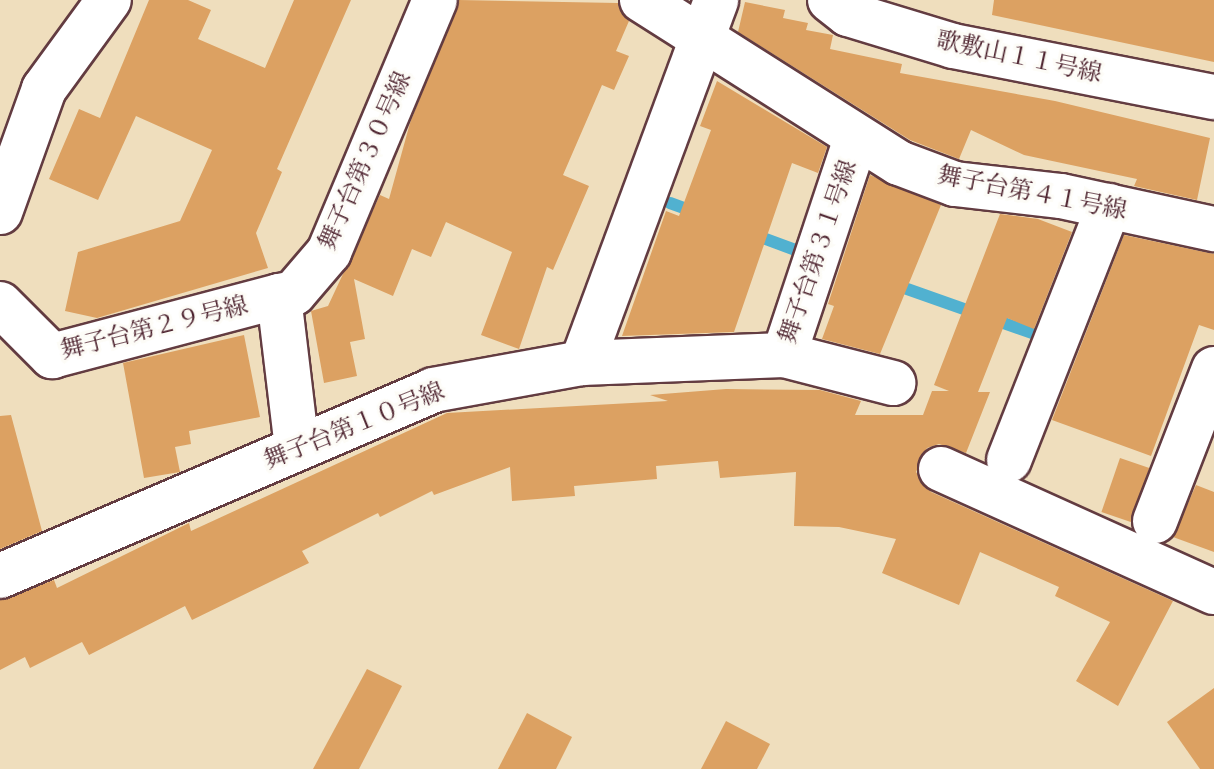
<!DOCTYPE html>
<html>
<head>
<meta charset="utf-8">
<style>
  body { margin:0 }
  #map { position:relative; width:1214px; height:769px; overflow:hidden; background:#efdebd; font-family:"IM FELL Great Primer","Noto Serif JP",serif }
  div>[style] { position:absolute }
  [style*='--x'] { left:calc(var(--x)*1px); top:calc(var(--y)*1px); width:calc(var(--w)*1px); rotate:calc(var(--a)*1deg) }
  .stream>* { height:12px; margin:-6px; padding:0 6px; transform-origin:6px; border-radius:6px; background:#51b1d0 }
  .building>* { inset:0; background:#dca162; transform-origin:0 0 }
  .roads { filter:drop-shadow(2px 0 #633c41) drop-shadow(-2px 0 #633c41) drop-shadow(0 2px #633c41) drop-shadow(0 -2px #633c41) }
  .minor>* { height:44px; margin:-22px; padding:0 22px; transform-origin:22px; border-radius:22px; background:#fff }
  span { translate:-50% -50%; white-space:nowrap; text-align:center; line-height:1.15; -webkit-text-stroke:6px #fdfcf7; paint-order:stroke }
  .street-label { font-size:24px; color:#4a1f2b }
</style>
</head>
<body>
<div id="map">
  <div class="stream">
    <i style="--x:670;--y:203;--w:29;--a:20"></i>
    <i style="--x:752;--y:234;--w:49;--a:20.3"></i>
    <i style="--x:893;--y:284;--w:147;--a:19.4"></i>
  </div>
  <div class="building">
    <i style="clip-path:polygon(149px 0,188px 0,211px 10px,198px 39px,265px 68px,294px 0,351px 0,277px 169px,282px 172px,256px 233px,268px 268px,97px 318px,65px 311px,78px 252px,180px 221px,212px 150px,136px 116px,98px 200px,49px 179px,79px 109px,100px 118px)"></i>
    <i style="clip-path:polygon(459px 0,618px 3px,629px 21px,616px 51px,629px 56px,614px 90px,602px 85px,563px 175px,589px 186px,553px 270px,547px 267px,519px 349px,481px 335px,512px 252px,446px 222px,431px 257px,412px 249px,393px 296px,354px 279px,365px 339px,350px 342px,357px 376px,324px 383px,311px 311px,328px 306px,380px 195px,389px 199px,410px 123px)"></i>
    <i style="clip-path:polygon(994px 0,1214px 0,1214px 62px,992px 15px)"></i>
    <i style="clip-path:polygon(745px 2px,785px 10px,783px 18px,808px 23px,806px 30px,833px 35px,830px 49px,902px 64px,900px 73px,1055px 101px,1210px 138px,1197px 200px,1134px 186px,1137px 179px,1024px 155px,971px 130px,959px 159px,910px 140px,738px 32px)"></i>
    <i style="clip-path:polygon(717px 81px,827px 147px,818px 173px,792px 163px,734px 332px,622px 336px,666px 211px,679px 216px,711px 130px,700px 126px)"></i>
    <i style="clip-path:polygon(870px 175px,941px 205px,880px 354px,822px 339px,834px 306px,828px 304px)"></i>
    <i style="clip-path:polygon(1000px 214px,1038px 219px,1072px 232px,1034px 329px,1007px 318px,978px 392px,990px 392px,966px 453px,939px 444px,927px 448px,916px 472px,931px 492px,1173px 601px,1118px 706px,1076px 681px,1110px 622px,1055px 596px,1059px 587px,980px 552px,959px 605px,882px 573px,896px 539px,839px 527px,794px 526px,796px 472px,720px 478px,718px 461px,656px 466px,657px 479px,574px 486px,575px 496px,512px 501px,510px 467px,434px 495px,432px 491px,380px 517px,378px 513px,302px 551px,309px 563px,192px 620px,185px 606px,89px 655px,82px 642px,30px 668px,25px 657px,0 670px,0 600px,54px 580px,57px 588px,189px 523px,191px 531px,447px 413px,668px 401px,650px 395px,726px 389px,820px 390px,861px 401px,855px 415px,923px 415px,932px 391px,949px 391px,934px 385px)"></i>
    <i style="clip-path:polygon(1124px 235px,1214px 254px,1214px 330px,1199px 325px,1151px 456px,1052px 420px)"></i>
    <i style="clip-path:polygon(244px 335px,260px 417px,189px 431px,191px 444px,175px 447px,180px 472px,144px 478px,123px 363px)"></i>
    <i style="clip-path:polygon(11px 415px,42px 531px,0 549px,0 416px)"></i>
    <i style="left:1120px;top:458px;width:31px;height:57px;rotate:19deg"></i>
    <i style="clip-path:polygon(1196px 485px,1214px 492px,1214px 552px,1173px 537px)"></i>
    <i style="clip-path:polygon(367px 669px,402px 686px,359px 769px,313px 769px)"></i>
    <i style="clip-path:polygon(1214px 688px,1214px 769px,1200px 769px,1167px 722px)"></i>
    <i style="clip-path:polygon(527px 713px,572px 737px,556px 769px,498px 769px)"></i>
    <i style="clip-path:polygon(726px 721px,770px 744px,757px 769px,701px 769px)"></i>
  </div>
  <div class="roads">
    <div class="minor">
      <i style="--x:642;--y:0;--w:304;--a:32.4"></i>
      <i style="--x:899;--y:163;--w:60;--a:20.6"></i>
      <i style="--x:955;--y:184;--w:107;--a:6.5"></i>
      <i style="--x:1061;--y:196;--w:157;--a:12.2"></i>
      <i style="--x:830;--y:0;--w:23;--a:38"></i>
      <i style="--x:848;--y:14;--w:110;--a:16.9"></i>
      <i style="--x:953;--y:46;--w:266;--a:11.1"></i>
      <i style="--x:0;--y:212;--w:131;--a:-70.3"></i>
      <i style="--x:44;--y:89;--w:110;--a:-53.9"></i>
      <i style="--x:0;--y:304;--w:74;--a:45"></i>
      <i style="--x:52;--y:356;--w:235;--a:-14.8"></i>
      <i style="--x:784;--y:355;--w:113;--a:14.4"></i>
      <i style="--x:582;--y:363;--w:202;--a:-2.3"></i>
      <i style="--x:784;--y:355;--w:228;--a:-71.6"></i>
      <i style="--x:297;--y:448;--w:153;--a:-96.8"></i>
      <i style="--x:279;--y:296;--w:15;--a:-11"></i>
      <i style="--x:294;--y:293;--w:54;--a:-49.5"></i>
      <i style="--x:329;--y:252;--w:273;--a:-67.2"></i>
      <i style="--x:1009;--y:460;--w:273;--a:-68.5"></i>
      <i style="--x:941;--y:469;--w:299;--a:24.3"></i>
      <i style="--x:1155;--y:521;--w:163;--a:-68.8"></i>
      <i style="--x:0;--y:576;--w:471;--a:-23.2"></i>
      <i style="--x:433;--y:390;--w:151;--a:-10.3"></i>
      <i style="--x:582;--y:363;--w:387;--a:-69.7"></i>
    </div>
  </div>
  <div class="street-label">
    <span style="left:1019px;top:57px;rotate:12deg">歌敷山１１号線</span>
    <span style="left:365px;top:161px;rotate:-66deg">舞子台第３０号線</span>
    <span style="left:1032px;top:193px;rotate:11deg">舞子台第４１号線</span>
    <span style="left:818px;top:252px;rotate:-71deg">舞子台第３１号線</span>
    <span style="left:154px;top:328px;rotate:-14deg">舞子台第２９号線</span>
    <span style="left:354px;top:426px;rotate:-22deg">舞子台第１０号線</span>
  </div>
</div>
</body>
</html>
